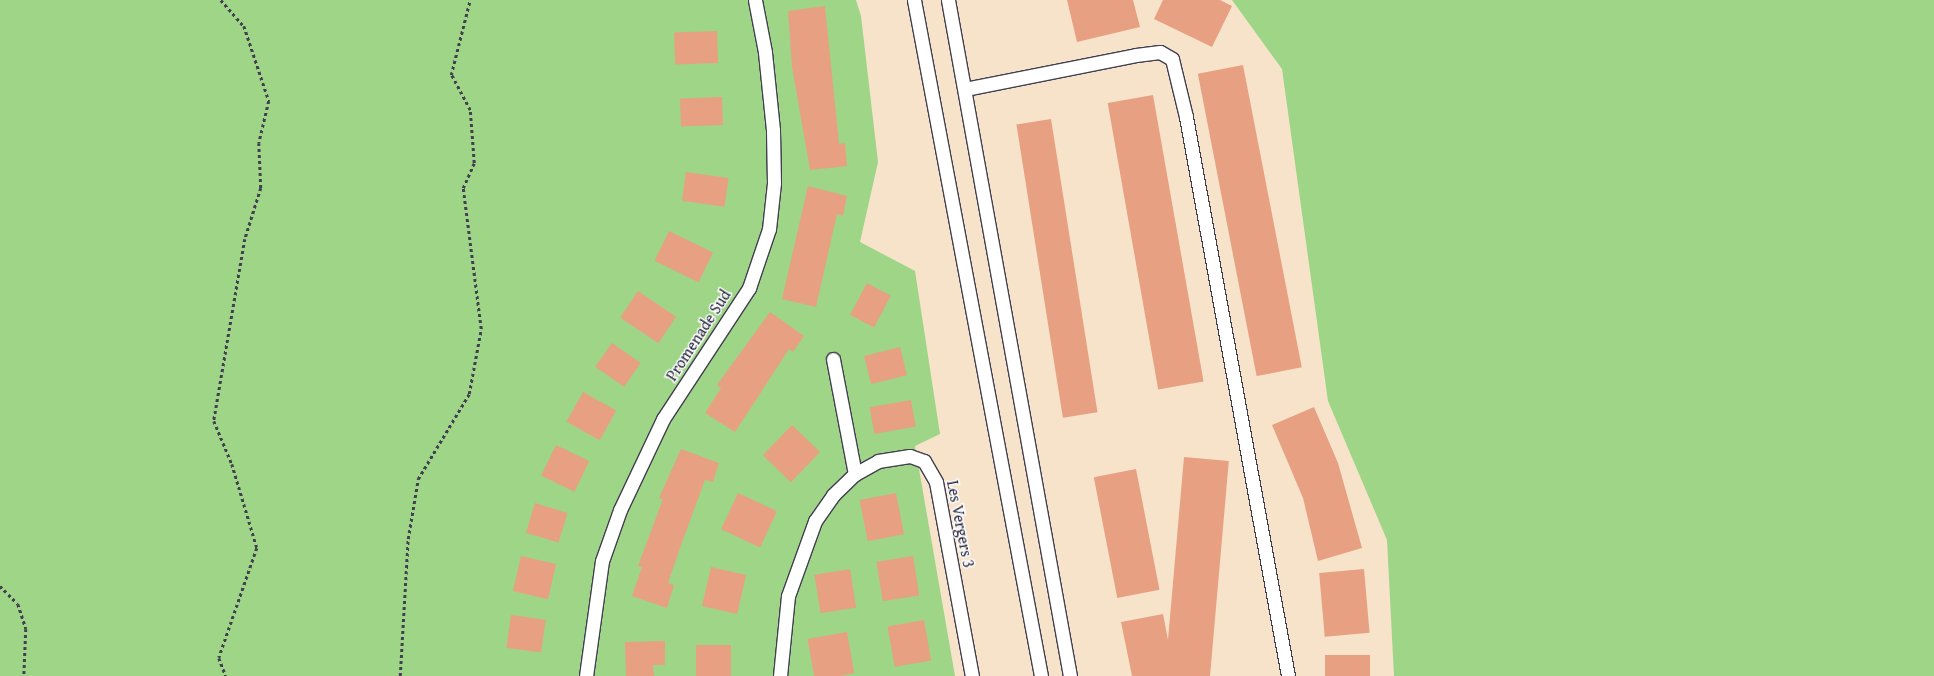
<!DOCTYPE html>
<html>
<head>
<meta charset="utf-8">
<style>
  body { margin:0 }
  #map { position:relative; width:1934px; height:676px; overflow:hidden; background:#f6e3ca; font-family:"Gentium Book Plus",serif }
  div>[style] { position:absolute }
  [style*='--x'] { left:calc(var(--x)*1px); top:calc(var(--y)*1px); width:calc(var(--w)*1px); rotate:calc(var(--a)*1deg) }
  .green>* { inset:0; background:#9ed587 }
  .building>* { inset:0; background:#e8a083; transform-origin:0 0 }
  .path>* { height:2.5px; margin-top:-1.25px; transform-origin:0; background:repeating-linear-gradient(90deg,#423f50 0 3px,transparent 0 6px) }
  .roads { filter:drop-shadow(1px 0 #423f50) drop-shadow(-1px 0 #423f50) drop-shadow(0 1px #423f50) drop-shadow(0 -1px #423f50) }
  .minor>* { height:13px; margin:-6.5px; padding:0 6.5px; transform-origin:6.5px; border-radius:6.5px; background:#fff }
  span { translate:-50% -50%; white-space:nowrap; text-align:center; line-height:1.15; -webkit-text-stroke:3px #fff; paint-order:stroke }
  .street-label { font-size:16px; color:#22223b }
</style>
</head>
<body>
<div id="map">
  <div class="green">
    <i style="clip-path:polygon(0 0,856px 0,861px 16px,878px 162px,860px 242px,915px 271px,940px 434px,915px 446px,955px 676px,0 676px)"></i>
    <i style="clip-path:polygon(1232px 0,1934px 0,1934px 676px,1394px 676px,1387px 540px,1328px 401px,1282px 69px)"></i>
  </div>
  <div class="building">
    <i style="clip-path:polygon(1067px 0,1133px 0,1140px 27px,1077px 42px)"></i>
    <i style="clip-path:polygon(1163px 0,1220px 0,1232px 6px,1212px 47px,1154px 19px)"></i>
    <i style="clip-path:polygon(825px 6px,839px 144px,845px 143px,847px 166px,810px 170px,792px 67px,788px 11px)"></i>
    <i style="left:717px;top:31px;width:32px;height:43px;rotate:88deg"></i>
    <i style="left:1243px;top:65px;width:308px;height:46px;rotate:79deg"></i>
    <i style="left:1153px;top:95px;width:291px;height:46px;rotate:80deg"></i>
    <i style="left:722px;top:97px;width:28px;height:42px;rotate:88deg"></i>
    <i style="left:1051px;top:119px;width:297px;height:35px;rotate:81deg"></i>
    <i style="left:686px;top:172px;width:43px;height:29px;rotate:8deg"></i>
    <i style="clip-path:polygon(808px 186px,847px 196px,843px 216px,837px 214px,816px 307px,782px 299px)"></i>
    <i style="left:669px;top:231px;width:49px;height:33px;rotate:26deg"></i>
    <i style="left:867px;top:283px;width:27px;height:36px;rotate:28deg"></i>
    <i style="left:638px;top:291px;width:46px;height:32px;rotate:34deg"></i>
    <i style="clip-path:polygon(770px 312px,804px 336px,793px 352px,789px 349px,735px 432px,705px 413px,721px 388px,717px 385px)"></i>
    <i style="left:612px;top:343px;width:35px;height:29px;rotate:35deg"></i>
    <i style="left:900px;top:347px;width:29px;height:37px;rotate:76deg"></i>
    <i style="left:583px;top:392px;width:38px;height:34px;rotate:29deg"></i>
    <i style="left:911px;top:400px;width:27px;height:42px;rotate:80deg"></i>
    <i style="clip-path:polygon(1314px 407px,1338px 463px,1362px 548px,1318px 561px,1303px 498px,1272px 425px)"></i>
    <i style="left:792px;top:425px;width:39px;height:42px;rotate:44deg"></i>
    <i style="left:556px;top:445px;width:37px;height:34px;rotate:26deg"></i>
    <i style="clip-path:polygon(681px 449px,719px 463px,713px 482px,705px 480px,681px 545px,668px 583px,674px 585px,667px 608px,632px 596px,642px 567px,638px 566px,663px 499px,659px 498px)"></i>
    <i style="left:1184px;top:457px;width:45px;height:222px;rotate:5deg"></i>
    <i style="left:1136px;top:469px;width:123px;height:43px;rotate:79deg"></i>
    <i style="left:738px;top:493px;width:43px;height:40px;rotate:25deg"></i>
    <i style="left:896px;top:493px;width:42px;height:37px;rotate:79deg"></i>
    <i style="left:535px;top:503px;width:34px;height:31px;rotate:17deg"></i>
    <i style="left:521px;top:556px;width:36px;height:36px;rotate:13deg"></i>
    <i style="left:913px;top:556px;width:40px;height:37px;rotate:81deg"></i>
    <i style="left:711px;top:567px;width:36px;height:40px;rotate:13deg"></i>
    <i style="left:850px;top:569px;width:39px;height:36px;rotate:81deg"></i>
    <i style="left:1364px;top:569px;width:64px;height:45px;rotate:85deg"></i>
    <i style="clip-path:polygon(1163px 614px,1175px 676px,1132px 676px,1121px 622px)"></i>
    <i style="left:511px;top:615px;width:35px;height:33px;rotate:8deg"></i>
    <i style="left:924px;top:620px;width:41px;height:37px;rotate:80deg"></i>
    <i style="left:847px;top:632px;width:42px;height:40px;rotate:80deg"></i>
    <i style="clip-path:polygon(665px 641px,665px 665px,653px 665px,654px 676px,626px 676px,625px 642px)"></i>
    <i style="left:696px;top:645px;width:35px;height:31px"></i>
    <i style="left:1325px;top:655px;width:45px;height:21px"></i>
  </div>
  <div class="path">
    <i style="--x:221;--y:0;--w:35;--a:49"></i>
    <i style="--x:244;--y:26;--w:79;--a:71.6"></i>
    <i style="--x:269;--y:101;--w:43;--a:103.4"></i>
    <i style="--x:259;--y:143;--w:45;--a:87.5"></i>
    <i style="--x:261;--y:188;--w:53;--a:107.4"></i>
    <i style="--x:245;--y:239;--w:185;--a:99.7"></i>
    <i style="--x:214;--y:421;--w:47;--a:67.3"></i>
    <i style="--x:232;--y:464;--w:88;--a:73.4"></i>
    <i style="--x:257;--y:548;--w:116;--a:109.1"></i>
    <i style="--x:219;--y:658;--w:19;--a:69"></i>
    <i style="--x:0;--y:586;--w:25;--a:45"></i>
    <i style="--x:18;--y:604;--w:26;--a:72"></i>
    <i style="--x:26;--y:629;--w:47;--a:92.4"></i>
    <i style="--x:400;--y:676;--w:137;--a:-86.7"></i>
    <i style="--x:408;--y:539;--w:61;--a:-80.5"></i>
    <i style="--x:418;--y:479;--w:99;--a:-59"></i>
    <i style="--x:469;--y:394;--w:66;--a:-79.5"></i>
    <i style="--x:481;--y:329;--w:142;--a:-97.3"></i>
    <i style="--x:463;--y:188;--w:27;--a:-66"></i>
    <i style="--x:474;--y:163;--w:53;--a:-94.3"></i>
    <i style="--x:470;--y:110;--w:40;--a:-118"></i>
    <i style="--x:451;--y:75;--w:77;--a:-75.8"></i>
  </div>
  <div class="roads">
    <div class="minor">
      <i style="--x:914;--y:0;--w:688;--a:79.36"></i>
      <i style="--x:948;--y:0;--w:687;--a:79.77"></i>
      <i style="--x:965;--y:89;--w:174;--a:-11.2"></i>
      <i style="--x:1136;--y:55;--w:24;--a:-7"></i>
      <i style="--x:1160;--y:52;--w:14;--a:30"></i>
      <i style="--x:1172;--y:59;--w:60;--a:76.4"></i>
      <i style="--x:1186;--y:117;--w:568;--a:79.66"></i>
      <i style="--x:833;--y:359;--w:117;--a:79.2"></i>
      <i style="--x:586;--y:676;--w:116;--a:-82.1"></i>
      <i style="--x:602;--y:561;--w:54;--a:-70.6"></i>
      <i style="--x:620;--y:510;--w:101;--a:-64.7"></i>
      <i style="--x:663;--y:419;--w:157;--a:-56.7"></i>
      <i style="--x:749;--y:288;--w:62;--a:-71.3"></i>
      <i style="--x:769;--y:229;--w:46;--a:-83.8"></i>
      <i style="--x:774;--y:183;--w:53;--a:-91.1"></i>
      <i style="--x:773;--y:130;--w:78;--a:-95.9"></i>
      <i style="--x:765;--y:52;--w:53;--a:-100.9"></i>
      <i style="--x:780;--y:676;--w:80;--a:-84.3"></i>
      <i style="--x:788;--y:596;--w:80;--a:-70.2"></i>
      <i style="--x:815;--y:521;--w:32;--a:-55"></i>
      <i style="--x:833;--y:495;--w:30;--a:-44"></i>
      <i style="--x:855;--y:474;--w:26;--a:-29"></i>
      <i style="--x:878;--y:461;--w:32;--a:-9"></i>
      <i style="--x:910;--y:456;--w:15;--a:20"></i>
      <i style="--x:924;--y:461;--w:24;--a:60"></i>
      <i style="--x:936;--y:482;--w:197;--a:79.5"></i>
    </div>
  </div>
  <div class="street-label">
    <span style="left:698px;top:335px;rotate:-57deg">Promenade Sud</span>
    <span style="left:961px;top:524px;rotate:79deg">Les Vergers 3</span>
  </div>
</div>
</body>
</html>
